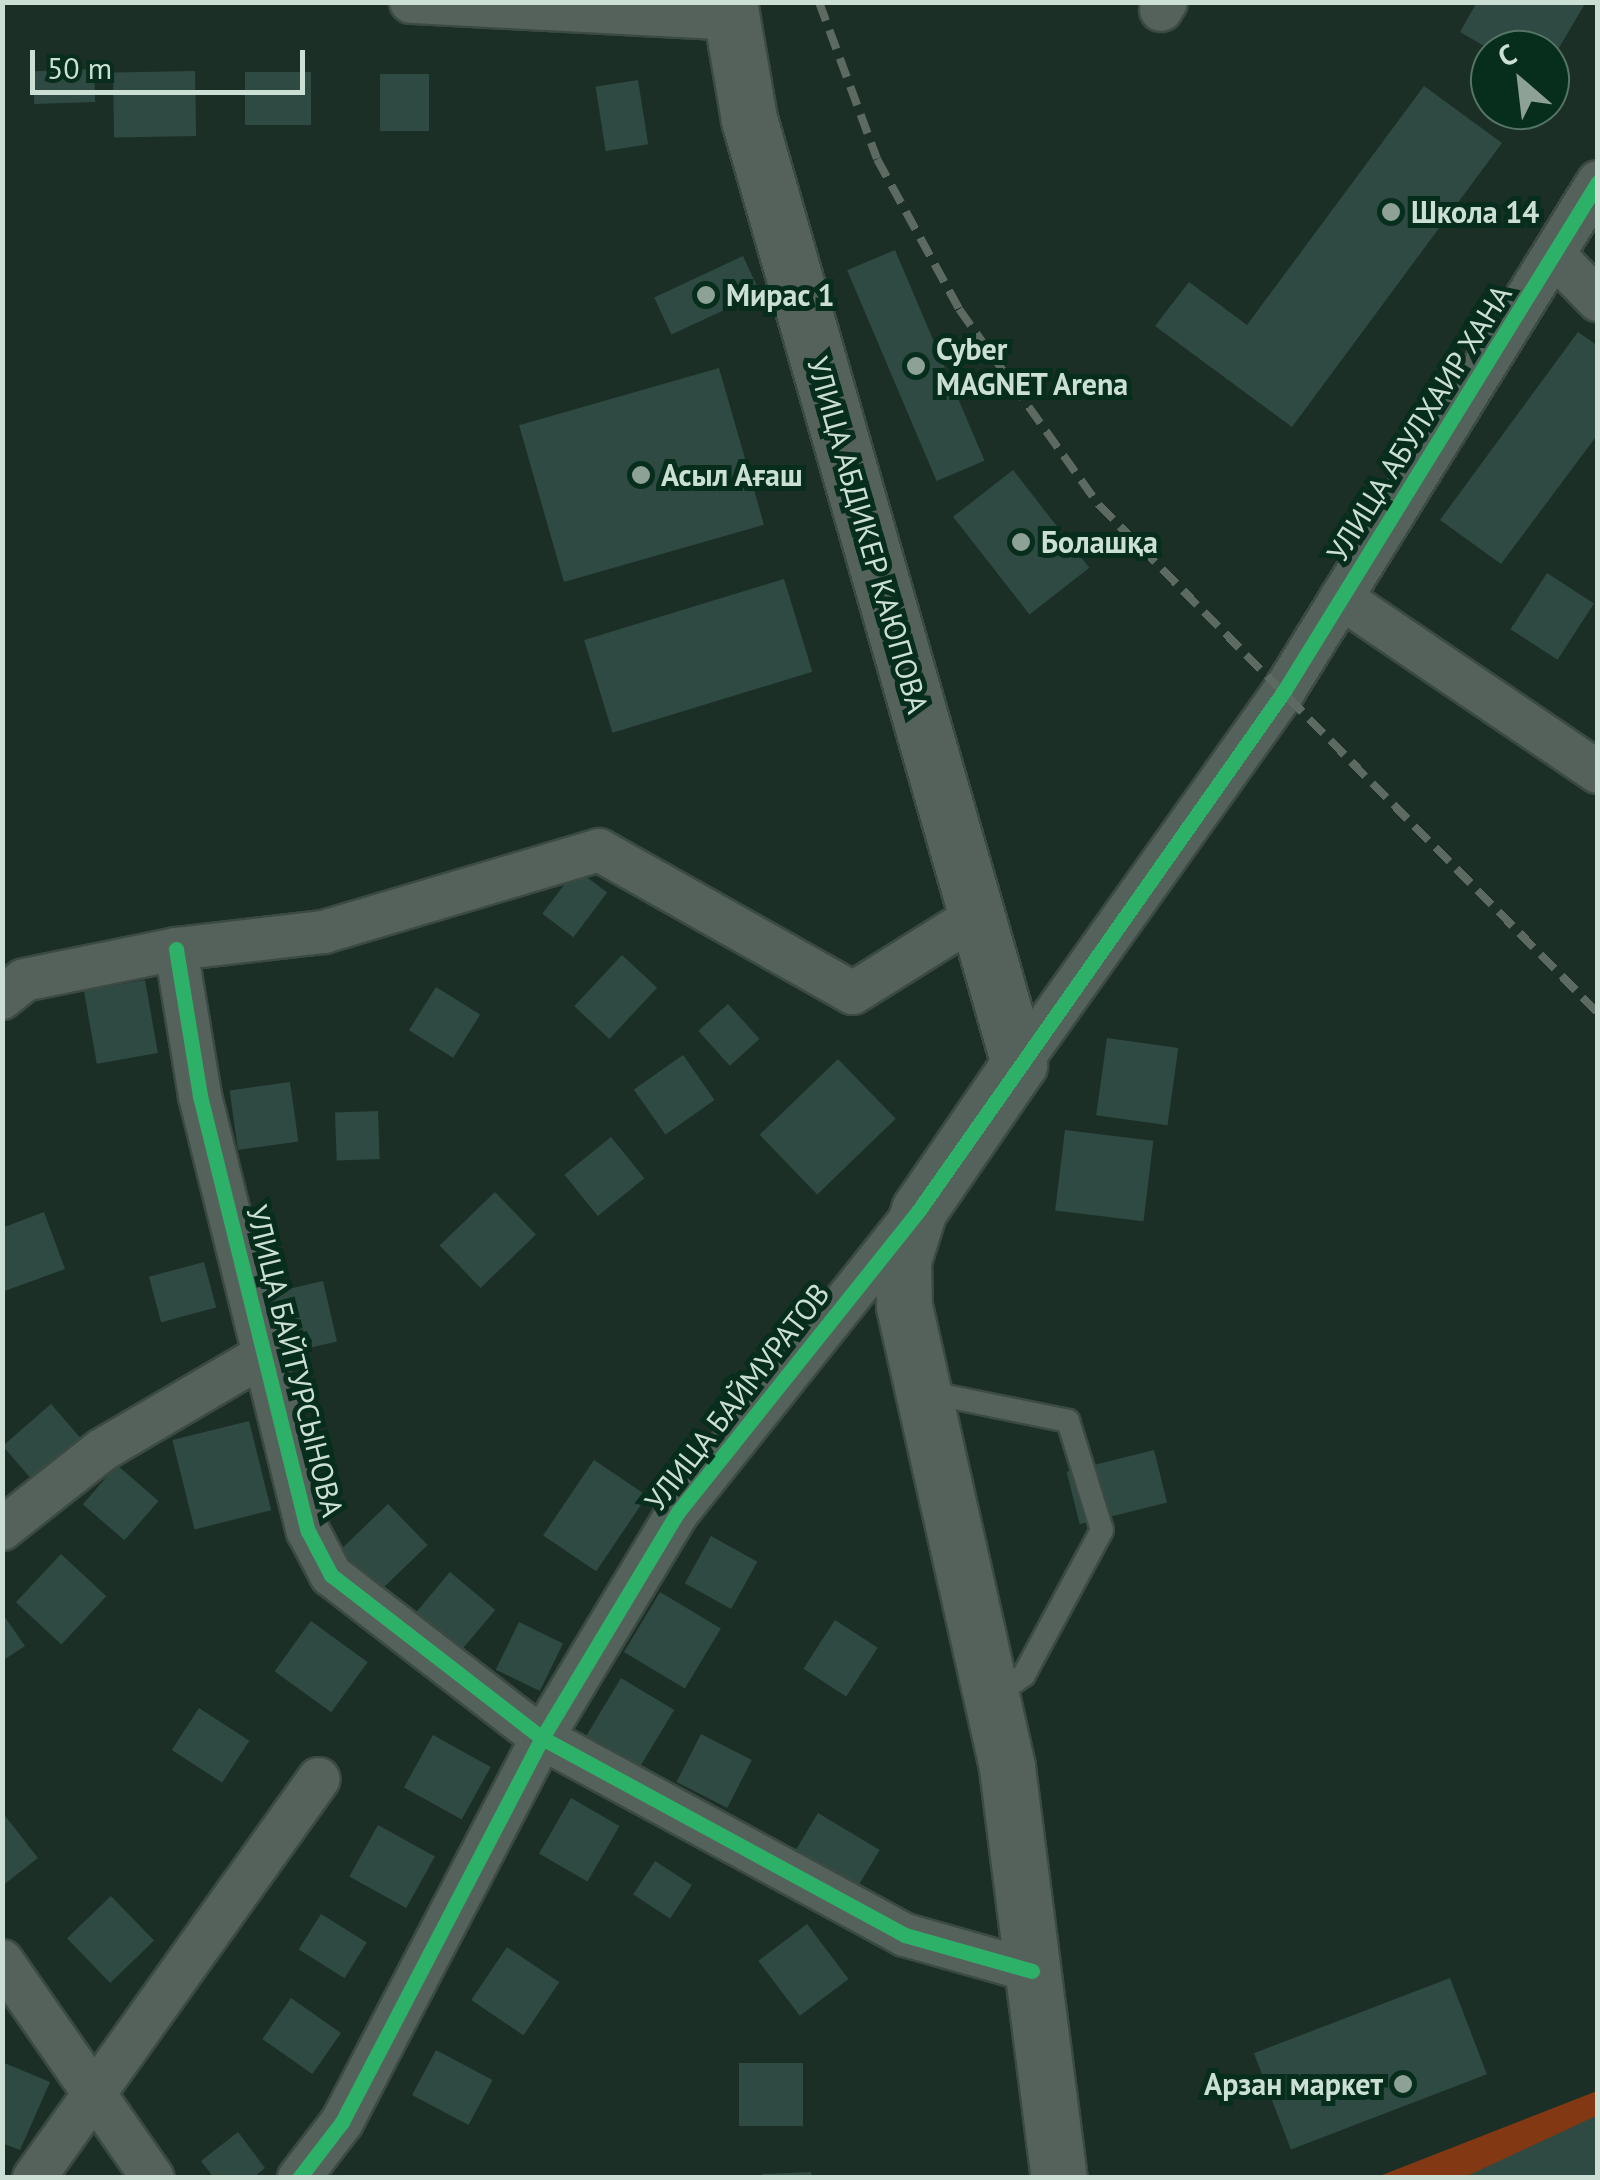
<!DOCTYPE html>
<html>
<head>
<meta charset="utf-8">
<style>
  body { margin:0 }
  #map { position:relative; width:1600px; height:2180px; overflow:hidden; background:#1b2f26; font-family:"PT Sans",sans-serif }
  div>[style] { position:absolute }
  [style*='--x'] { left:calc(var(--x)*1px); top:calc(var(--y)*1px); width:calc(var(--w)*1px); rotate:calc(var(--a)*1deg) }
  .green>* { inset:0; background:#813813 }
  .building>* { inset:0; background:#2f4a43; transform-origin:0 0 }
  .roads { filter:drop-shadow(2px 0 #3b4a43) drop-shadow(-2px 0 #3b4a43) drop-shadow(0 2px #3b4a43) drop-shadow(0 -2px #3b4a43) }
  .service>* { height:22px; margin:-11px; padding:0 11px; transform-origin:11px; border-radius:11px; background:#54625b }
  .minor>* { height:42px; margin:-21px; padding:0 21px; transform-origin:21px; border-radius:21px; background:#54625b }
  .tertiary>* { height:55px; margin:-27.5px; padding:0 27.5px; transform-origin:27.5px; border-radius:27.5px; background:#54625b }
  .rail>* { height:8px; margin-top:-4px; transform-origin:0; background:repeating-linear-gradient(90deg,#5c6a62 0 20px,transparent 0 30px) }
  .cycleway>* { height:15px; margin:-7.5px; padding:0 7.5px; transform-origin:7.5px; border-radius:7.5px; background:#2db169 }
  .dots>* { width:28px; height:28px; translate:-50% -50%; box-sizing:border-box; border:5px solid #072d1d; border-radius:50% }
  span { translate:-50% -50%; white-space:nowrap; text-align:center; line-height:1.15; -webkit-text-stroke:10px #072d1d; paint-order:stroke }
  .poi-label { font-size:30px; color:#cbdfd4; font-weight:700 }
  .left { translate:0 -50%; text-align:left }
  .right { translate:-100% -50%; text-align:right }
  .street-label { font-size:30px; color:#cbdfd4 }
  .frame { position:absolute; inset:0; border:5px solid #cbdfd4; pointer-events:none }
  .north { position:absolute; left:1470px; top:30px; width:100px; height:100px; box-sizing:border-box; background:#072d1d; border:2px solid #557466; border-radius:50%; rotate:332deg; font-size:28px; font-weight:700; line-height:40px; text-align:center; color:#cbdfd4 }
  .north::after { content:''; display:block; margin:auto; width:35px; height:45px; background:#8da197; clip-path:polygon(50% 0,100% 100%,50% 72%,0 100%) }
  .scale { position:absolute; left:30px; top:50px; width:275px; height:45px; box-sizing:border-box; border:5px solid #cbdfd4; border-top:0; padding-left:12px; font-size:30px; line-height:35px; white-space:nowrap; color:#cbdfd4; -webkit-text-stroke:8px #072d1d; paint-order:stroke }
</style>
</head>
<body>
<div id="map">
  <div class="green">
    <i style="clip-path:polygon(1597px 2091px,1597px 2177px,1377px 2177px)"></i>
  </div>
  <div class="building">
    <i style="clip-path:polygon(1477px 2px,1586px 2px,1550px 63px,1550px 50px,1491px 50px,1460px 32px)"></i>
    <i style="left:94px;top:69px;width:33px;height:61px;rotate:88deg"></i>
    <i style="left:195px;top:71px;width:65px;height:82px;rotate:89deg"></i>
    <i style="left:311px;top:72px;width:53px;height:66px;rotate:90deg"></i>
    <i style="left:429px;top:74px;width:57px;height:49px;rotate:90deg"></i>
    <i style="left:638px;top:80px;width:65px;height:43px;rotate:81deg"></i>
    <i style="clip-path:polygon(1424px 86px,1502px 143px,1292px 427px,1155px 326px,1189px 282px,1247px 325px)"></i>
    <i style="left:895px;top:250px;width:229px;height:52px;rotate:67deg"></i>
    <i style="left:743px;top:256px;width:41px;height:98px;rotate:65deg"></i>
    <i style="clip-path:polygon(1578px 332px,1598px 346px,1598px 434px,1501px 564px,1440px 520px)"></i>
    <i style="left:719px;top:368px;width:163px;height:208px;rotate:74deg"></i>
    <i style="left:1013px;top:470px;width:124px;height:76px;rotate:52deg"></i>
    <i style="left:1547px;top:573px;width:56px;height:67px;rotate:33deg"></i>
    <i style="left:784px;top:579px;width:97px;height:209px;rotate:73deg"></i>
    <i style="left:576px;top:869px;width:39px;height:56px;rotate:37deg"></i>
    <i style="left:622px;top:955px;width:48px;height:70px;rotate:43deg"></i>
    <i style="left:145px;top:980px;width:74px;height:62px;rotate:80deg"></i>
    <i style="left:436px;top:987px;width:52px;height:51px;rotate:32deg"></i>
    <i style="left:728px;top:1004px;width:47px;height:40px;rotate:48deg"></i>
    <i style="left:1107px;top:1038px;width:72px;height:78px;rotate:8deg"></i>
    <i style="left:683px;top:1055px;width:55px;height:60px;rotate:55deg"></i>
    <i style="left:838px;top:1059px;width:83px;height:109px;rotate:46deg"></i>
    <i style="left:290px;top:1082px;width:60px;height:61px;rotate:82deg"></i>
    <i style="left:378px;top:1111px;width:48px;height:43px;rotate:88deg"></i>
    <i style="left:1065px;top:1130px;width:89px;height:81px;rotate:7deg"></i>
    <i style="left:611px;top:1137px;width:53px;height:60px;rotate:51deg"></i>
    <i style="left:495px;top:1192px;width:59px;height:77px;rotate:46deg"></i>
    <i style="clip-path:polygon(44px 1212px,65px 1269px,2px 1292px,2px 1228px)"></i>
    <i style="left:204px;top:1262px;width:47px;height:57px;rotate:75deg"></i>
    <i style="left:323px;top:1281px;width:62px;height:57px;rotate:77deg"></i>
    <i style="left:51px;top:1404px;width:46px;height:64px;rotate:49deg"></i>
    <i style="left:249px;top:1421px;width:92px;height:79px;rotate:76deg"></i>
    <i style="left:1154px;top:1450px;width:54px;height:90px;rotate:76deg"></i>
    <i style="left:594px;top:1460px;width:64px;height:91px;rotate:34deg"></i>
    <i style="left:117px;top:1465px;width:55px;height:52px;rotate:41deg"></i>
    <i style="left:388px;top:1504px;width:57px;height:71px;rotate:46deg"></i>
    <i style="left:711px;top:1536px;width:53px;height:54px;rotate:29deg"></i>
    <i style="left:61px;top:1554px;width:62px;height:66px;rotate:43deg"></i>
    <i style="left:450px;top:1572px;width:59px;height:65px;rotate:40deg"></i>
    <i style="left:660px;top:1592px;width:71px;height:70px;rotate:31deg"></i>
    <i style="clip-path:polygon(2px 1613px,25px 1646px,2px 1661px)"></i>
    <i style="left:835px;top:1620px;width:51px;height:58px;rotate:33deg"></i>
    <i style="left:311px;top:1621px;width:70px;height:62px;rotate:36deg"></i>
    <i style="left:519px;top:1622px;width:49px;height:53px;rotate:26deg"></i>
    <i style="left:621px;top:1678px;width:62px;height:74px;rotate:31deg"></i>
    <i style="left:199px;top:1708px;width:60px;height:50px;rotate:33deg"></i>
    <i style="left:701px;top:1734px;width:57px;height:54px;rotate:27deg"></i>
    <i style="left:433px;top:1735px;width:66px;height:60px;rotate:29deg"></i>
    <i style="left:571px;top:1798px;width:56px;height:64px;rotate:30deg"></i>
    <i style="clip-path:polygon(2px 1812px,38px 1858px,2px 1886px)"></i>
    <i style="left:818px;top:1813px;width:72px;height:48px;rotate:31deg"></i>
    <i style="left:378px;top:1825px;width:65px;height:59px;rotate:29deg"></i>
    <i style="left:655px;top:1861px;width:44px;height:40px;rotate:33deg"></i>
    <i style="left:111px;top:1896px;width:62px;height:61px;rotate:46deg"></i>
    <i style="left:321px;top:1914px;width:54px;height:42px;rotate:32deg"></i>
    <i style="left:807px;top:1924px;width:69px;height:61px;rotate:53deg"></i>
    <i style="left:507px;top:1947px;width:63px;height:64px;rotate:34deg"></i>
    <i style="left:1450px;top:1978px;width:103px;height:210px;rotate:69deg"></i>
    <i style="left:291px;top:1998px;width:61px;height:50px;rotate:35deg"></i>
    <i style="left:436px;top:2050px;width:64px;height:51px;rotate:28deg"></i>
    <i style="clip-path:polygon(2px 2062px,50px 2082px,20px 2150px,2px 2143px)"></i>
    <i style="left:739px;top:2063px;width:64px;height:63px"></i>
    <i style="clip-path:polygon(1598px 2115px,1598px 2178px,1463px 2178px)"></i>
    <i style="clip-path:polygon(238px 2132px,265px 2168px,253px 2178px,214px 2178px,201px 2161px)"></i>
    <i style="clip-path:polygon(811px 2172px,812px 2178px,762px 2178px,762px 2174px)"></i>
  </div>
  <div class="roads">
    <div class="service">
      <i style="--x:926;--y:1392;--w:145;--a:11.5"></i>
      <i style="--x:1068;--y:1421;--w:114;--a:72.7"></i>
      <i style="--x:1102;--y:1530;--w:165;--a:118.3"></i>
      <i style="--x:1024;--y:1675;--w:38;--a:145"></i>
    </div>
    <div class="minor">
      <i style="--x:411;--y:2;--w:320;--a:3"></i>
      <i style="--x:1161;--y:10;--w:9;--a:-58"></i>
      <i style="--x:1555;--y:256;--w:62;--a:45.7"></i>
      <i style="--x:1341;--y:598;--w:310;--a:34.1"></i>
      <i style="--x:176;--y:949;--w:149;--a:80.7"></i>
      <i style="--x:200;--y:1096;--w:448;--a:76.1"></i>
      <i style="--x:308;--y:1531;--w:50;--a:62.4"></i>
      <i style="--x:331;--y:1575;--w:267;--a:37.7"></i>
      <i style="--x:542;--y:1738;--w:413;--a:28.5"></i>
      <i style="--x:905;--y:1935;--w:132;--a:15.8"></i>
      <i style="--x:2;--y:998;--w:28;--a:-39"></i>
      <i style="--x:24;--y:980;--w:155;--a:-11.5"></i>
      <i style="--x:176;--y:949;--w:149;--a:-6.6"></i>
      <i style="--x:324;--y:932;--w:287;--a:-16.6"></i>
      <i style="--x:599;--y:850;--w:291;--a:29.4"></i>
      <i style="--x:853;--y:993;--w:145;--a:-32"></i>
      <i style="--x:1019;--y:1064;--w:458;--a:-54.6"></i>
      <i style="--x:1284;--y:691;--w:598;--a:-58.33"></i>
      <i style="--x:2;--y:1529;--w:127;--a:-38.3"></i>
      <i style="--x:102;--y:1450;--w:188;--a:-30.4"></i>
      <i style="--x:2;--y:1961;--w:264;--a:55.2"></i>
      <i style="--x:34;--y:2178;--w:490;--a:-54.5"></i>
      <i style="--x:299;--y:2178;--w:71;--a:-52.5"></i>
      <i style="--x:342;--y:2122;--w:433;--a:-62.5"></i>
      <i style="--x:542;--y:1738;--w:264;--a:-59"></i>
      <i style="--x:678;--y:1512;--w:373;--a:-51.5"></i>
    </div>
    <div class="tertiary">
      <i style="--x:729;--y:2;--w:119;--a:80.3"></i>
      <i style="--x:749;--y:119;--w:983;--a:74.05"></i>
      <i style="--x:1019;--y:1064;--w:177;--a:124.4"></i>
      <i style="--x:919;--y:1210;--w:52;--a:107.7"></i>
      <i style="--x:903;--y:1260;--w:46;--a:88.8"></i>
      <i style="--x:904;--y:1306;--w:473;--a:77.4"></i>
      <i style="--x:1007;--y:1768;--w:413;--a:82.8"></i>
    </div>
  </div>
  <div class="rail">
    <i style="--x:819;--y:2;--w:167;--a:69.7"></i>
    <i style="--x:877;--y:159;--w:171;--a:61.3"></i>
    <i style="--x:959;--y:309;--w:241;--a:54.5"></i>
    <i style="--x:1099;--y:505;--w:712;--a:45.51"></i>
  </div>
  <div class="cycleway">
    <i style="--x:176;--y:949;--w:149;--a:80.7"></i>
    <i style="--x:200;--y:1096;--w:448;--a:76.1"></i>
    <i style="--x:308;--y:1531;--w:50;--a:62.4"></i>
    <i style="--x:331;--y:1575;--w:267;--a:37.7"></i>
    <i style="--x:542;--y:1738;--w:413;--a:28.5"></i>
    <i style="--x:905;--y:1935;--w:132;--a:15.8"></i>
    <i style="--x:299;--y:2178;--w:71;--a:-52.5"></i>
    <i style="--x:342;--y:2122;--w:433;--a:-62.5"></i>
    <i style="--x:542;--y:1738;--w:264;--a:-59"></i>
    <i style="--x:678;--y:1512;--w:386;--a:-51.4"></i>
    <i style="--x:919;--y:1210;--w:634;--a:-54.88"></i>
    <i style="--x:1284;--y:691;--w:598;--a:-58.33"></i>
  </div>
  <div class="dots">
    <i style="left:1391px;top:212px;background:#8da197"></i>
    <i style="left:706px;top:295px;background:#8da197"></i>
    <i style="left:916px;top:366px;background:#8da197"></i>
    <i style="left:641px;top:475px;background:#8da197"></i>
    <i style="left:1021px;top:542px;background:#8da197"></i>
    <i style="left:1403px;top:2084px;background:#8da197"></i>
  </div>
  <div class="poi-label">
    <span class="left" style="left:1411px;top:212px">Школа 14</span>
    <span class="left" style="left:726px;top:295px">Мирас 1</span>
    <span class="left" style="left:936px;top:366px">Cyber<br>MAGNET Arena</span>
    <span class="left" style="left:661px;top:475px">Асыл Ағаш</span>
    <span class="left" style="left:1041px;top:542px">Болашқа</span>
    <span class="right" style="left:1383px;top:2084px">Арзан маркет</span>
  </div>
  <div class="street-label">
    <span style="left:1419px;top:423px;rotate:-58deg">УЛИЦА АБУЛХАИР ХАНА</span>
    <span style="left:868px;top:535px;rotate:74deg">УЛИЦА АБДИКЕР КАЮПОВА</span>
    <span style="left:295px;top:1361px;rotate:76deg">УЛИЦА БАЙТУРСЫНОВА</span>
    <span style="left:737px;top:1397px;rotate:-52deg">УЛИЦА БАЙМУРАТОВ</span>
  </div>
  <div class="frame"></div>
  <div class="north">С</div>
  <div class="scale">50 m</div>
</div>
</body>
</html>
